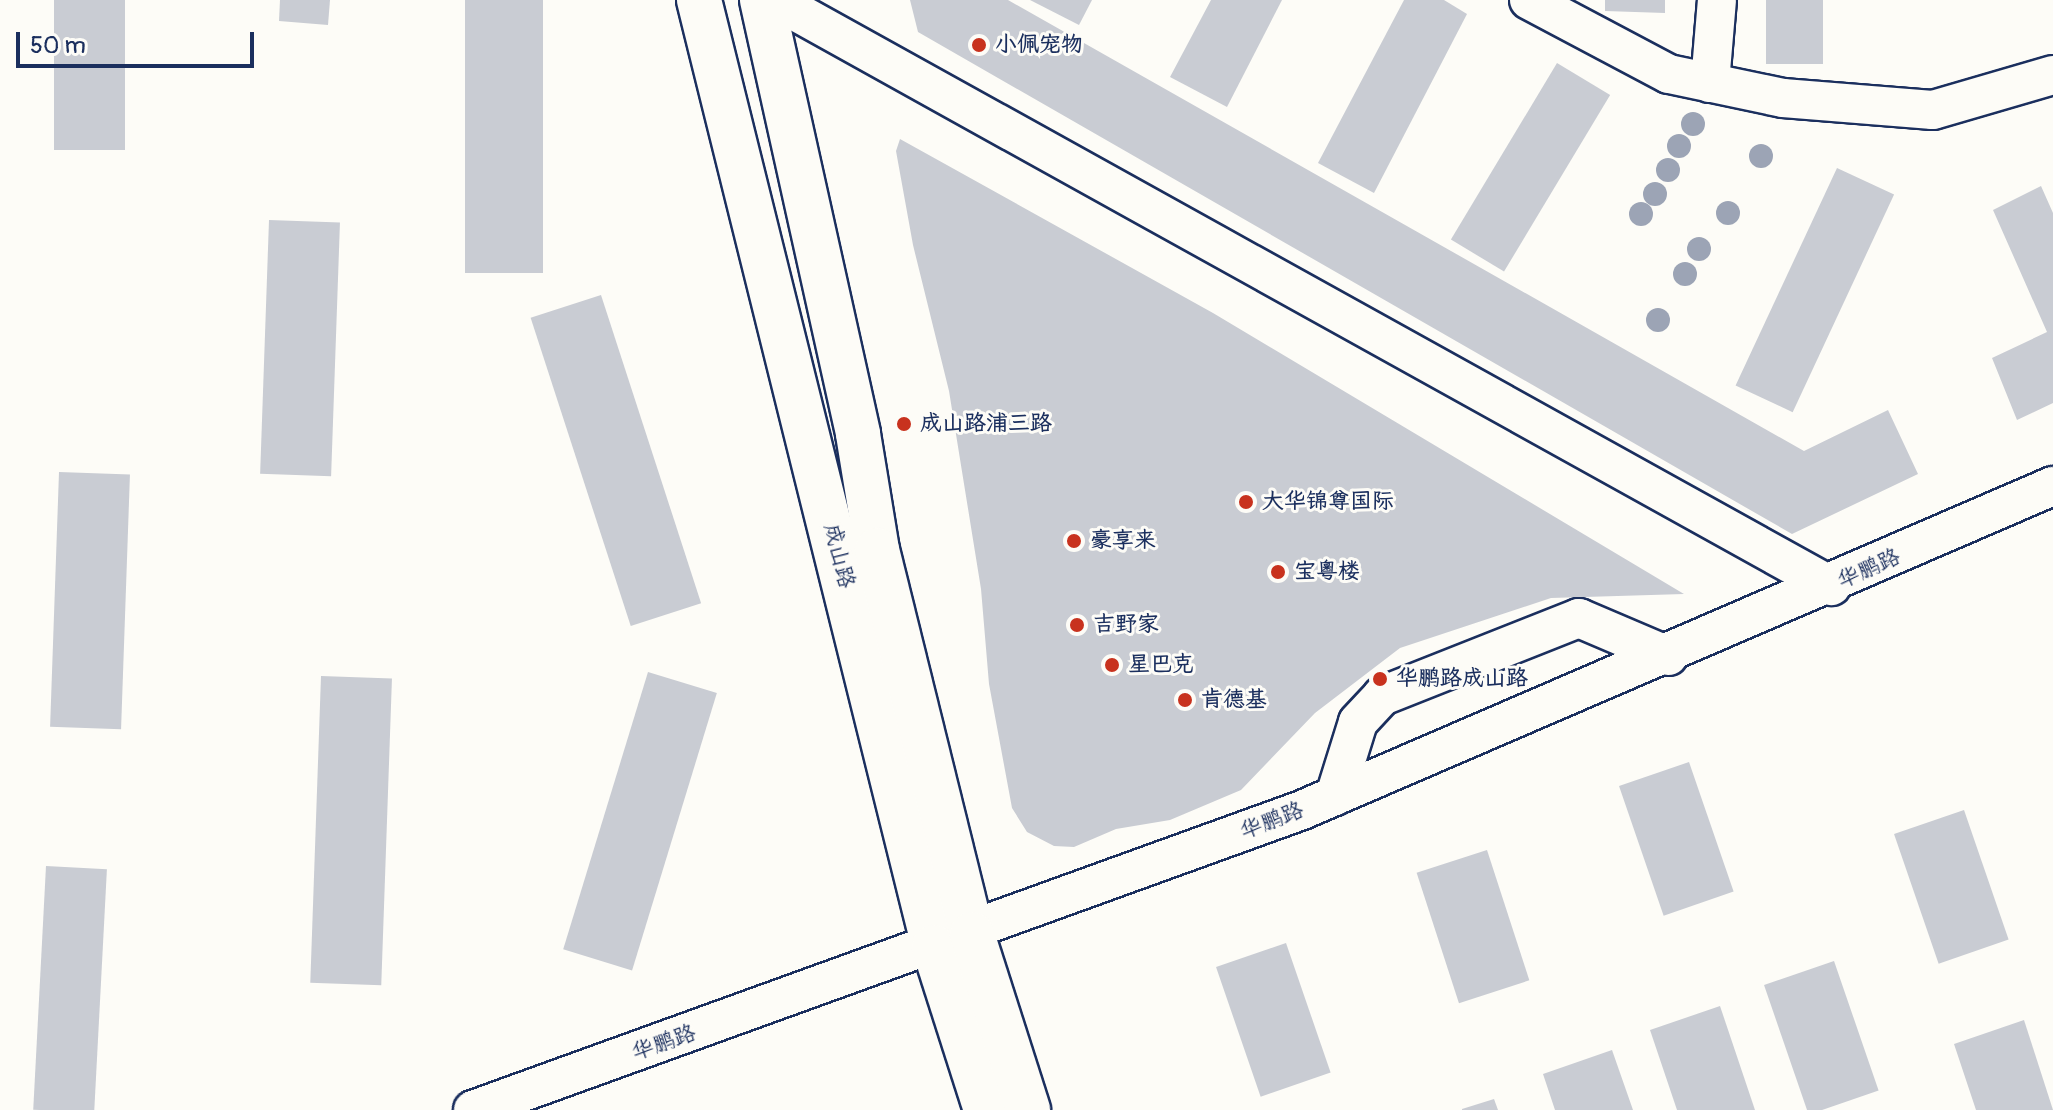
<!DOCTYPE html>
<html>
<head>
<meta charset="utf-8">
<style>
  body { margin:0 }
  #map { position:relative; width:2053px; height:1110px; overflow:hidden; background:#fdfcf7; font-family:Pangolin,"LXGW WenKai TC",sans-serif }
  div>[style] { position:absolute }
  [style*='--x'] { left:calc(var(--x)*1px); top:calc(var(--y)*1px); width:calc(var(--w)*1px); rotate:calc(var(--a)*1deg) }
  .building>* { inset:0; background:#c9ccd3; transform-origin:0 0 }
  .roads { filter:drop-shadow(2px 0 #1b2f5e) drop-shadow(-2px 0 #1b2f5e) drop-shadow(0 2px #1b2f5e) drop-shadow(0 -2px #1b2f5e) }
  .minor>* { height:38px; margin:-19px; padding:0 19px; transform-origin:19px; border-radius:19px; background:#fdfcf7 }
  .major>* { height:44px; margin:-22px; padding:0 22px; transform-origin:22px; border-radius:22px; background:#fdfcf7 }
  .trees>* { width:24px; height:24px; margin:-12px; border-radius:50%; background:#9ca4b5 }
  .dots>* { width:22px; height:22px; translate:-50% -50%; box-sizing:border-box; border:4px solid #fdfcf7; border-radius:50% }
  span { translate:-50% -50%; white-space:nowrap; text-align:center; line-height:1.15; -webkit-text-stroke:6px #fdfcf7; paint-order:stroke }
  .poi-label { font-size:22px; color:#1b2f5e; font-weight:700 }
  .left { translate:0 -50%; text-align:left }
  .street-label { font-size:22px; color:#1b2f5e }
  .scale { position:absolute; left:16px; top:32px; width:238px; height:36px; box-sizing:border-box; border:4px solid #1b2f5e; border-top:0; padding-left:10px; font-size:24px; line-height:28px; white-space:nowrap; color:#1b2f5e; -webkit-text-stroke:6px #fdfcf7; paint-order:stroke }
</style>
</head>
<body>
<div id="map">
  <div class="building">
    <i style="left:54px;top:0;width:71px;height:150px"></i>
    <i style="clip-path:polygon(280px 0,330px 0,328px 25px,279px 21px)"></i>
    <i style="left:465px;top:0;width:78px;height:273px"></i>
    <i style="clip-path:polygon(910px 0,1008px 0,1804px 451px,1888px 410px,1918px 474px,1792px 534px,918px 32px)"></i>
    <i style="clip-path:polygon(1030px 0,1092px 0,1079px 25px)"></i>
    <i style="clip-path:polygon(1211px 0,1282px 0,1227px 107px,1170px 77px)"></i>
    <i style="clip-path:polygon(1404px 0,1444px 0,1467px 14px,1374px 193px,1318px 163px)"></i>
    <i style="clip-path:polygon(1605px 0,1665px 0,1665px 13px,1605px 11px)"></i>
    <i style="left:1766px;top:0;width:57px;height:64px"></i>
    <i style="left:1557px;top:63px;width:62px;height:206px;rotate:31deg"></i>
    <i style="clip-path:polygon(900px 139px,1213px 313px,1684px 594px,1551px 598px,1400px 648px,1315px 713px,1241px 790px,1170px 820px,1116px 829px,1074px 847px,1054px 846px,1027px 832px,1012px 808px,989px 684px,981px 589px,949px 391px,913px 245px,896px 151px)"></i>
    <i style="left:1837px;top:168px;width:63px;height:240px;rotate:25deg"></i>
    <i style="clip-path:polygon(2041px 186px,2053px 213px,2053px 403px,2017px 420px,1992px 358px,2047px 332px,1993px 210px)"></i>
    <i style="left:269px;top:220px;width:71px;height:254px;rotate:2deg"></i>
    <i style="left:601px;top:295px;width:324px;height:74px;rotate:72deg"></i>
    <i style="left:59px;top:472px;width:71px;height:255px;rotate:2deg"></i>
    <i style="left:648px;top:672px;width:72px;height:290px;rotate:17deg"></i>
    <i style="left:321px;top:676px;width:71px;height:307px;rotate:2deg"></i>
    <i style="left:1689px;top:762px;width:137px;height:74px;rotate:71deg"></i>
    <i style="left:1964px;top:810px;width:137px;height:74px;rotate:71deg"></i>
    <i style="left:1487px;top:850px;width:137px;height:74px;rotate:72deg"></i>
    <i style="left:46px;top:866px;width:61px;height:244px;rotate:3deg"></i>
    <i style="left:1286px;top:943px;width:137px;height:74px;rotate:71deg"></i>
    <i style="left:1834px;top:961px;width:137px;height:74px;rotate:71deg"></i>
    <i style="clip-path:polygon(1720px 1006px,1755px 1110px,1677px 1110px,1650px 1030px)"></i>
    <i style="clip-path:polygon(2024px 1020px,2053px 1110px,1976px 1110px,1954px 1044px)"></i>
    <i style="clip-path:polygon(1612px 1050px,1633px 1110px,1555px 1110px,1543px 1074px)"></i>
    <i style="clip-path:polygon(1494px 1099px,1498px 1110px,1462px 1110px,1462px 1109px)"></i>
  </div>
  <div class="roads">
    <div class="minor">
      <i style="--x:775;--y:0;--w:1208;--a:29.03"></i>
      <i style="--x:1529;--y:0;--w:158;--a:27.9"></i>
      <i style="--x:1669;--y:74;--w:116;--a:11.9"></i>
      <i style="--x:1783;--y:98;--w:150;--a:4.6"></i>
      <i style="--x:1933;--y:110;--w:125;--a:-16.3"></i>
      <i style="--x:1710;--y:83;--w:83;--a:-85.2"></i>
      <i style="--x:1335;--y:796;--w:77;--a:-72.7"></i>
      <i style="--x:1358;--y:722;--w:35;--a:-47"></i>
      <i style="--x:1382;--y:696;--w:212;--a:-21.6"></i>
      <i style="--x:1579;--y:618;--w:97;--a:23.1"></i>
      <i style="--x:473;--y:1110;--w:882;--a:-19.89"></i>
      <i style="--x:1302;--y:810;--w:818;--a:-23.34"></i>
    </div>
    <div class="major">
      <i style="--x:699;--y:0;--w:976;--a:76.06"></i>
      <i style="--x:934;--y:947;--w:171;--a:72.3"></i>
      <i style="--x:762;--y:0;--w:444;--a:77.5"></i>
      <i style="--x:858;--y:434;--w:118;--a:80.7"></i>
      <i style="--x:877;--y:550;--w:396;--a:76.1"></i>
      <i style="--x:972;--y:934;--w:185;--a:72.3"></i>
    </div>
  </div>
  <div class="trees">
    <i style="left:1693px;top:124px"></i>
    <i style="left:1679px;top:146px"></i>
    <i style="left:1761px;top:156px"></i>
    <i style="left:1668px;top:170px"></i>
    <i style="left:1655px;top:194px"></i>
    <i style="left:1728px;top:213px"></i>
    <i style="left:1641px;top:214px"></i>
    <i style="left:1699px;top:249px"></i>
    <i style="left:1685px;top:274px"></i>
    <i style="left:1658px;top:320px"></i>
  </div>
  <div class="dots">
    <i style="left:979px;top:45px;background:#c8321e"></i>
    <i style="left:904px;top:424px;background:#c8321e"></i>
    <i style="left:1246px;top:502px;background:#c8321e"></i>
    <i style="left:1074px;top:541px;background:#c8321e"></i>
    <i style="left:1278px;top:572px;background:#c8321e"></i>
    <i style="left:1077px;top:625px;background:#c8321e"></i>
    <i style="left:1112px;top:665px;background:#c8321e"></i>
    <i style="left:1380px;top:679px;background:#c8321e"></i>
    <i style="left:1185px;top:700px;background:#c8321e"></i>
  </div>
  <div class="poi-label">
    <span class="left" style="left:995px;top:45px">小佩宠物</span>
    <span class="left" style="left:920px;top:424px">成山路浦三路</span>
    <span class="left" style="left:1262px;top:502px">大华锦尊国际</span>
    <span class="left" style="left:1090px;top:541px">豪享来</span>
    <span class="left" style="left:1294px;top:572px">宝粤楼</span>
    <span class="left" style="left:1093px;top:625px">吉野家</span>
    <span class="left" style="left:1128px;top:665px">星巴克</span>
    <span class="left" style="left:1396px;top:679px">华鹏路成山路</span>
    <span class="left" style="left:1201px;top:700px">肯德基</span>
  </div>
  <div class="street-label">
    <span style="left:839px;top:556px;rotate:76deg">成山路</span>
    <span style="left:1869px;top:569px;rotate:-24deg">华鹏路</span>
    <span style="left:1272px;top:821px;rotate:-21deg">华鹏路</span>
    <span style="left:664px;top:1043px;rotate:-19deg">华鹏路</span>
  </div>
  <div class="scale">50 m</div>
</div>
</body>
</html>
